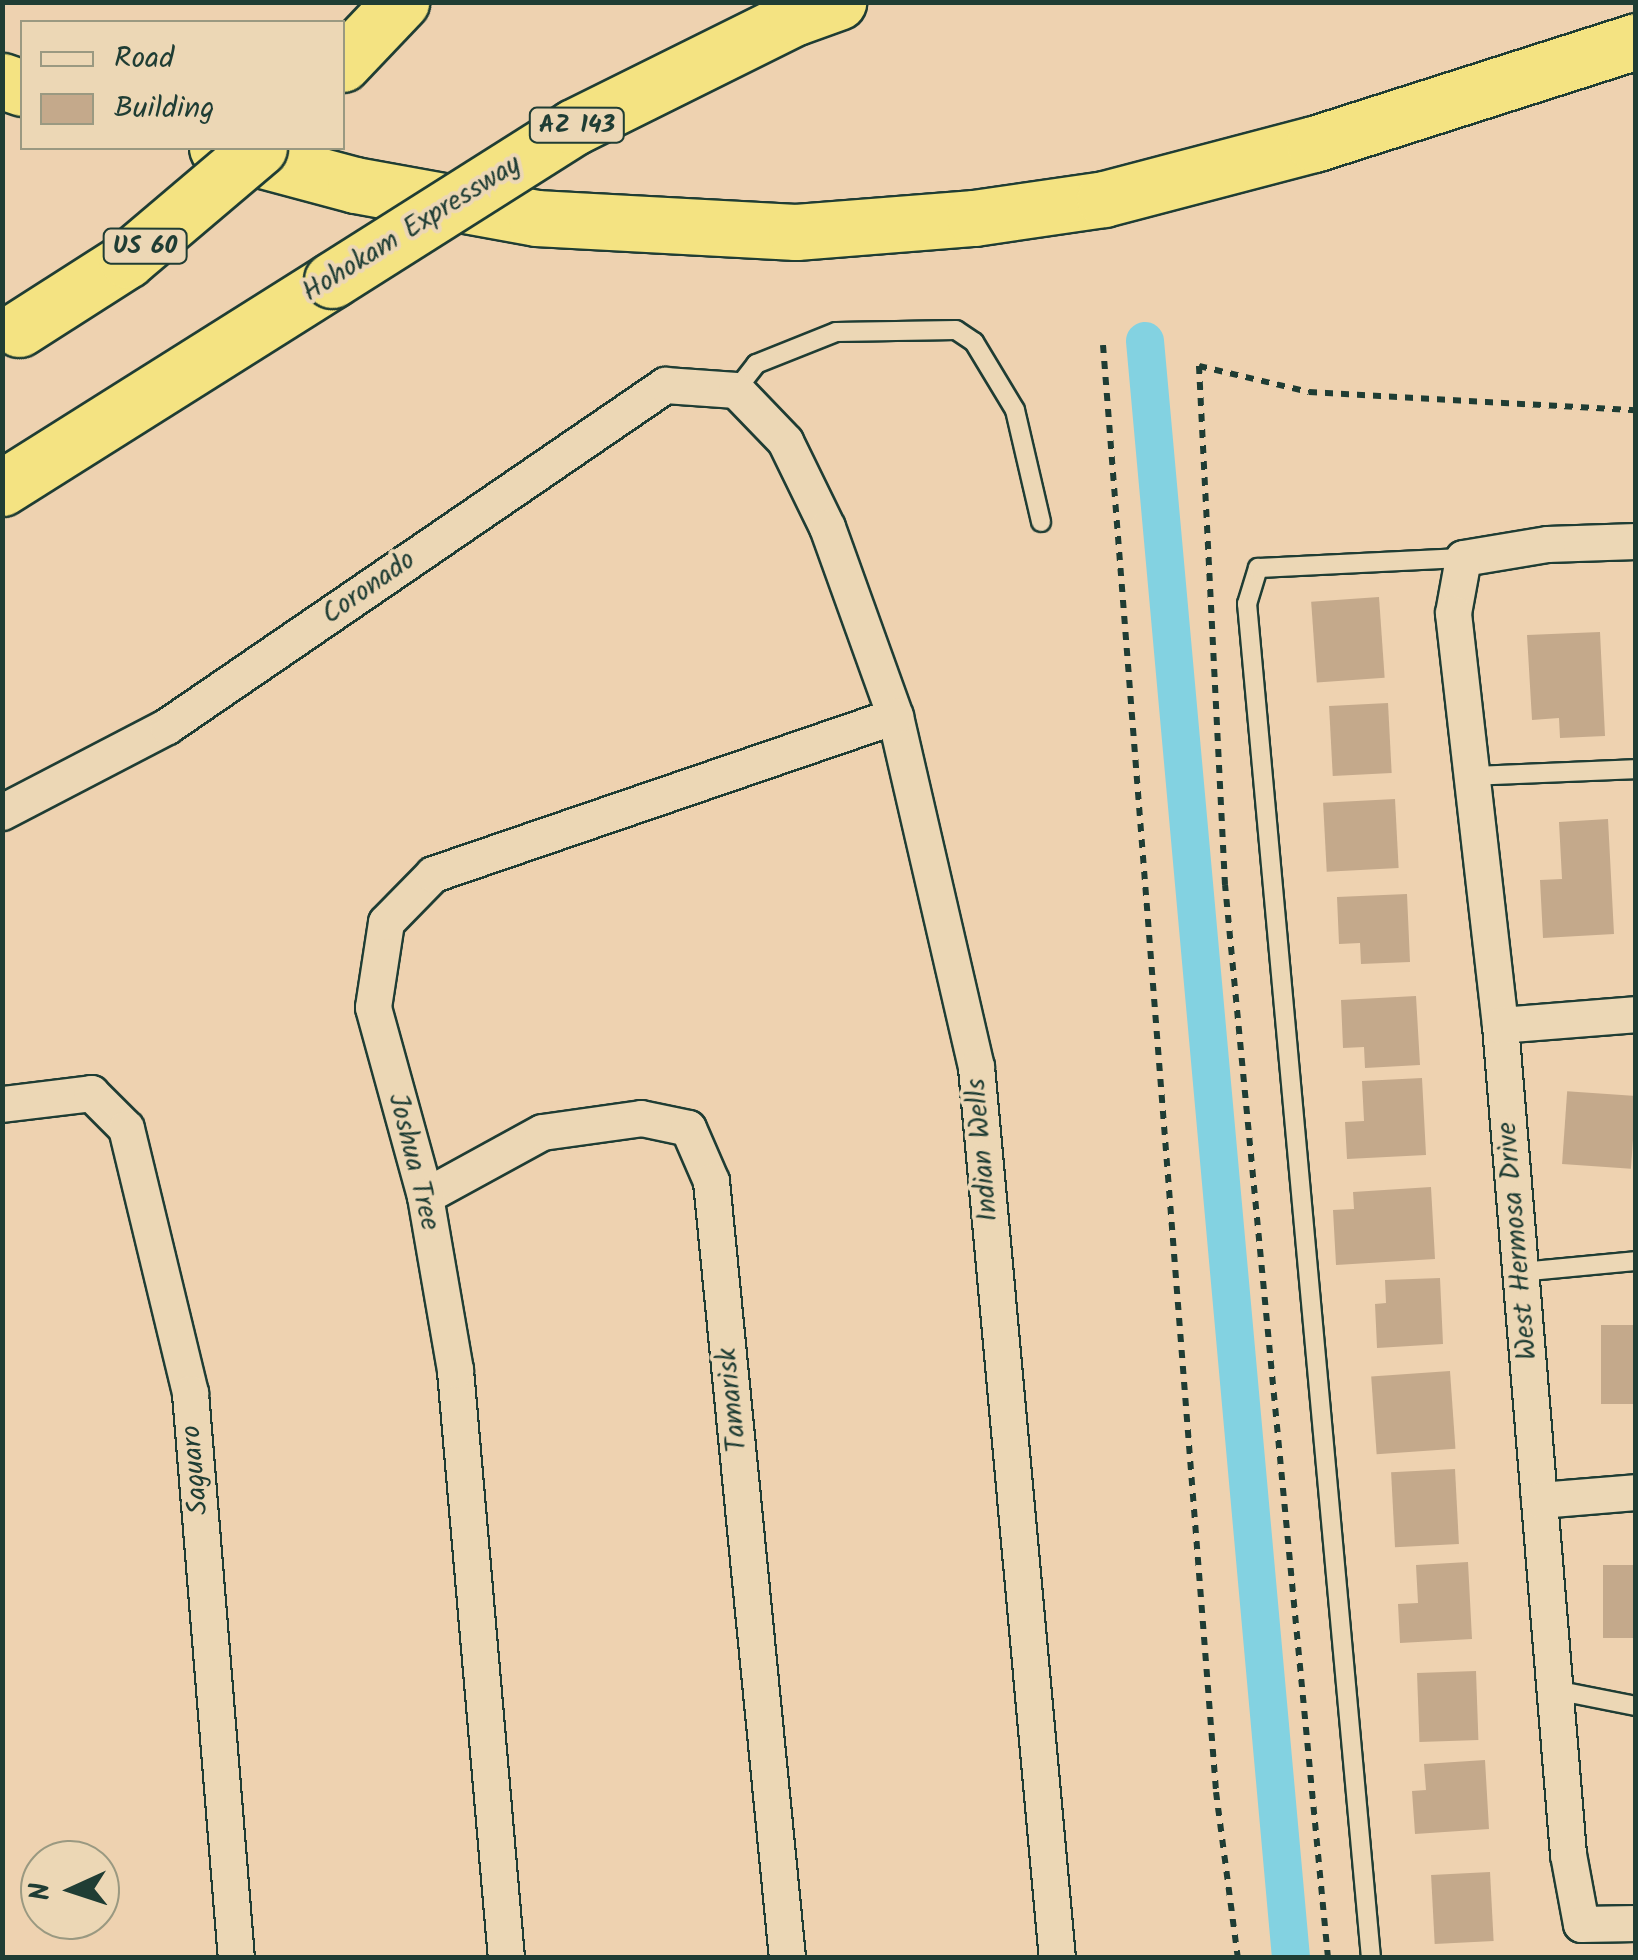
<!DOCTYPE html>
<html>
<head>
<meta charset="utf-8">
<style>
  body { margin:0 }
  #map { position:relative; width:1638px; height:1960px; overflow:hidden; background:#eed2b0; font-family:Kalam,sans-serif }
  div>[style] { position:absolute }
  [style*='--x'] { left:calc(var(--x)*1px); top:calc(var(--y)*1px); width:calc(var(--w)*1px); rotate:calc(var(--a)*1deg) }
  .canal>* { height:38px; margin:-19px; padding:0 19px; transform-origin:19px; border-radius:19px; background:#83d2e1 }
  .building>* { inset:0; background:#c4a98b; transform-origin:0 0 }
  .path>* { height:6px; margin-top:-3px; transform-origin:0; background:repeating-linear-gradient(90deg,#1f3d34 0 8px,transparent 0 16px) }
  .roads { filter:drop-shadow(2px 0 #1f3d34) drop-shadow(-2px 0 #1f3d34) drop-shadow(0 2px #1f3d34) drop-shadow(0 -2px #1f3d34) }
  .lane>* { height:18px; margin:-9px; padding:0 9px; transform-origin:9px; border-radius:9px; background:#ecd7b5 }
  .street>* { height:35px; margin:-17.5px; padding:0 17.5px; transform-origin:17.5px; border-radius:17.5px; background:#ecd7b5 }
  .highway>* { height:55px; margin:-27.5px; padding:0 27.5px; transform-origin:27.5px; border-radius:27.5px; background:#f4e382 }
  .bridges { filter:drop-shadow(2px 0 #1f3d34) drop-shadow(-2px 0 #1f3d34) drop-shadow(0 2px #1f3d34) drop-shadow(0 -2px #1f3d34) }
  .highway-bridge>* { height:55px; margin:-27.5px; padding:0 27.5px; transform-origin:27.5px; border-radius:27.5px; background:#f4e382 }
  span { translate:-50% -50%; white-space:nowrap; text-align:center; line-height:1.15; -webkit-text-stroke:8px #ecd7b5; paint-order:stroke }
  .shield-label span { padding:2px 8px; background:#ecd7b5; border:2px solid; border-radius:8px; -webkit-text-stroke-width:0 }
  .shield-label { font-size:25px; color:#1f3d34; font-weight:700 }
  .street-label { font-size:28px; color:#1f3d34 }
  .frame { position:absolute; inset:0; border:5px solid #1f3d34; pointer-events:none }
  .legend { position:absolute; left:20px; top:20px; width:325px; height:130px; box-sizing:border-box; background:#ecd7b5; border:2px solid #9a9981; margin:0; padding:12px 18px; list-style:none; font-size:30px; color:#1f3d34 }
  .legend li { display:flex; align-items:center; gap:20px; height:50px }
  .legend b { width:50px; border:2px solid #9a9981 }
  .north { position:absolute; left:20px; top:1840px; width:100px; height:100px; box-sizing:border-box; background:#ecd7b5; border:2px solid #9a9981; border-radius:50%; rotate:267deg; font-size:28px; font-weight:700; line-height:40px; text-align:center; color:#1f3d34 }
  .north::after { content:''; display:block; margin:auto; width:35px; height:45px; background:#1f3d34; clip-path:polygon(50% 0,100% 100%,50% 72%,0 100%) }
</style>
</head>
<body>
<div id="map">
  <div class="canal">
    <i style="--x:1145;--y:341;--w:1624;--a:84.84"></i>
  </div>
  <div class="building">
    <i style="left:1379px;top:597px;width:81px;height:68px;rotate:86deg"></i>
    <i style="clip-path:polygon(1600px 632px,1605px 736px,1560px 738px,1559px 718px,1532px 720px,1527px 635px)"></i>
    <i style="left:1388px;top:703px;width:70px;height:59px;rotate:87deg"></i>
    <i style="left:1395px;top:799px;width:69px;height:72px;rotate:87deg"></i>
    <i style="clip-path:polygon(1608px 819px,1614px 934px,1543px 938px,1540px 880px,1562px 879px,1559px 822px)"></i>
    <i style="clip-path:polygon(1407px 894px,1410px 962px,1361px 964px,1360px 943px,1339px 944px,1337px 897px)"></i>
    <i style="clip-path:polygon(1416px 996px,1420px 1065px,1365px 1068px,1364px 1047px,1343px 1048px,1341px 1000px)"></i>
    <i style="clip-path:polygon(1422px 1078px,1426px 1155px,1347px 1159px,1345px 1122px,1364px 1121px,1362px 1081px)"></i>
    <i style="left:1636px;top:1096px;width:73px;height:69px;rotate:94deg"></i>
    <i style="clip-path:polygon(1431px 1187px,1435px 1259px,1336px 1265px,1333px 1210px,1354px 1209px,1353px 1192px)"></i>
    <i style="clip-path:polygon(1440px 1278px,1443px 1344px,1377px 1348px,1375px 1304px,1386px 1303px,1385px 1280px)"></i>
    <i style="left:1636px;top:1325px;width:79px;height:35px;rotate:90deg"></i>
    <i style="left:1450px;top:1371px;width:78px;height:79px;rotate:86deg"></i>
    <i style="left:1455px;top:1469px;width:75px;height:64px;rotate:87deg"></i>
    <i style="clip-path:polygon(1468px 1562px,1472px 1639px,1400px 1643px,1398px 1604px,1418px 1603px,1416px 1565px)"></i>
    <i style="left:1636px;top:1565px;width:73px;height:33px;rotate:90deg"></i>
    <i style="left:1476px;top:1671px;width:69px;height:59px;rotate:88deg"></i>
    <i style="clip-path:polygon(1485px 1760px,1489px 1829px,1415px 1834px,1412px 1791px,1426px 1790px,1424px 1764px)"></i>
    <i style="left:1490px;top:1872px;width:69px;height:59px;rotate:87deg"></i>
  </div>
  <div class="path">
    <i style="--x:1103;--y:345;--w:1451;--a:85.53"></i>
    <i style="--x:1216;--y:1792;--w:167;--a:82.5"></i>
    <i style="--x:1328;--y:1958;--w:1078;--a:-95.48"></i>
    <i style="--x:1225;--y:885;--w:520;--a:-92.87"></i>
    <i style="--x:1199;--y:366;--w:113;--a:13.3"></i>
    <i style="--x:1309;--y:392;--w:327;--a:3.2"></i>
  </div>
  <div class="roads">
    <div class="lane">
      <i style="--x:736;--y:390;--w:33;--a:-52"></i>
      <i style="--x:756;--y:364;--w:86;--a:-21.8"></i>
      <i style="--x:836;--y:332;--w:120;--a:-1"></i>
      <i style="--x:956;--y:330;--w:22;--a:34"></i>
      <i style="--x:974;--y:342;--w:79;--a:58.9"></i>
      <i style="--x:1015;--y:410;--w:115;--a:76.9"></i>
      <i style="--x:1472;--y:776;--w:164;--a:-2.4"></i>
      <i style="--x:1520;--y:1272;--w:117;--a:-5.4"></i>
      <i style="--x:1555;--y:1690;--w:83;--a:11.2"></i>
      <i style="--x:1371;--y:1958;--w:1360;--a:-95.23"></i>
      <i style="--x:1247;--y:604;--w:38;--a:-73"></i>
      <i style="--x:1258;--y:568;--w:205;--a:-2.8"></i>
    </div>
    <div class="street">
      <i style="--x:1636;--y:541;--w:89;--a:178.1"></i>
      <i style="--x:1547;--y:544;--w:85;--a:170.5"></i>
      <i style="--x:1463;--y:558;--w:56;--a:100.3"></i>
      <i style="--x:1453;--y:613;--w:415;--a:83.5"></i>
      <i style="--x:1500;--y:1025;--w:832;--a:85.31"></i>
      <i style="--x:1568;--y:1854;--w:71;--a:79.5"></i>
      <i style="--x:1581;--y:1924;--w:55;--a:-1"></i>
      <i style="--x:2;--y:812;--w:186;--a:-27.5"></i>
      <i style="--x:167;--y:726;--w:604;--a:-34.4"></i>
      <i style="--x:665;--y:385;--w:71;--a:4"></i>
      <i style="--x:736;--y:390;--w:71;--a:46.1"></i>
      <i style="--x:785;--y:441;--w:96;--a:64"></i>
      <i style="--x:827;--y:527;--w:201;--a:70.2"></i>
      <i style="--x:895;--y:716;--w:360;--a:77"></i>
      <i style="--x:976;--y:1067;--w:895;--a:84.81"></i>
      <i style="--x:1500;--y:1025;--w:136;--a:-4.6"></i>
      <i style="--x:2;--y:1104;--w:90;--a:-7"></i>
      <i style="--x:91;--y:1093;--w:49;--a:45"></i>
      <i style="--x:126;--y:1128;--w:273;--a:76.4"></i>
      <i style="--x:190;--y:1393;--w:567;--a:85.35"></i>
      <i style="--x:425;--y:1196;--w:133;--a:-28.7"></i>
      <i style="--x:542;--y:1132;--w:100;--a:-8"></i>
      <i style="--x:641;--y:1118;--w:48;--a:12"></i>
      <i style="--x:688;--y:1128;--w:58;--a:66.5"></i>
      <i style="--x:711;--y:1181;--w:781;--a:84.41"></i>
      <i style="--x:1539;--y:1500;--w:97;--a:-4.7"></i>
      <i style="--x:506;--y:1958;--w:590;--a:-94.96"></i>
      <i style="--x:455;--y:1370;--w:177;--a:-99.8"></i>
      <i style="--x:425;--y:1196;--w:196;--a:-105.4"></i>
      <i style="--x:373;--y:1007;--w:86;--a:-81.3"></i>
      <i style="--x:386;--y:922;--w:67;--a:-45.6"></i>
      <i style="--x:433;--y:874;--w:488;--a:-18.9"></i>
    </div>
    <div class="highway">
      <i style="--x:342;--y:64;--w:86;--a:-46.4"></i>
      <i style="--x:2;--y:81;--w:21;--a:19"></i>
      <i style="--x:217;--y:148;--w:143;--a:15"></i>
      <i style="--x:355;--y:185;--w:184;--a:10.3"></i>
      <i style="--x:536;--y:218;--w:260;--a:3.1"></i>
      <i style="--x:796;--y:232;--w:179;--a:-4.5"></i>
      <i style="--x:974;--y:218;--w:131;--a:-8.3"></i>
      <i style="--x:1104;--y:199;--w:217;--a:-14.7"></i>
      <i style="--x:1314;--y:144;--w:338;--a:-17.7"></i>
      <i style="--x:2;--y:488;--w:390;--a:-32.2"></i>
    </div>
  </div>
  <div class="bridges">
    <div class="highway-bridge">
      <i style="--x:332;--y:280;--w:286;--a:-32.3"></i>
      <i style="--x:574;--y:127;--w:248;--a:-26.4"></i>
      <i style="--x:796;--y:17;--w:45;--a:-19.7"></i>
      <i style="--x:19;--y:329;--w:128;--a:-32.6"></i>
      <i style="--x:127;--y:260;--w:173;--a:-40.3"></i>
    </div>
  </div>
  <div class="shield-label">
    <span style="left:577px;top:125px">AZ 143</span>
    <span style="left:145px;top:246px">US 60</span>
  </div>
  <div class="street-label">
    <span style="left:412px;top:229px;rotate:-32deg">Hohokam Expressway</span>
    <span style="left:369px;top:588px;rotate:-35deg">Coronado</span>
    <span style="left:983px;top:1150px;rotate:-95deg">Indian Wells</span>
    <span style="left:413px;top:1162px;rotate:76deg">Joshua Tree</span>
    <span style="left:1518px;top:1241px;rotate:-95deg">West Hermosa Drive</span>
    <span style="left:733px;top:1400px;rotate:-96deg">Tamarisk</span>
    <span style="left:196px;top:1470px;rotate:-95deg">Saguaro</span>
  </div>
  <div class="frame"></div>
  <ul class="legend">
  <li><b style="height:12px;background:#ecd7b5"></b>Road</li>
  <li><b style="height:28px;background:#c4a98b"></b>Building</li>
  </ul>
  <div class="north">N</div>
</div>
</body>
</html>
